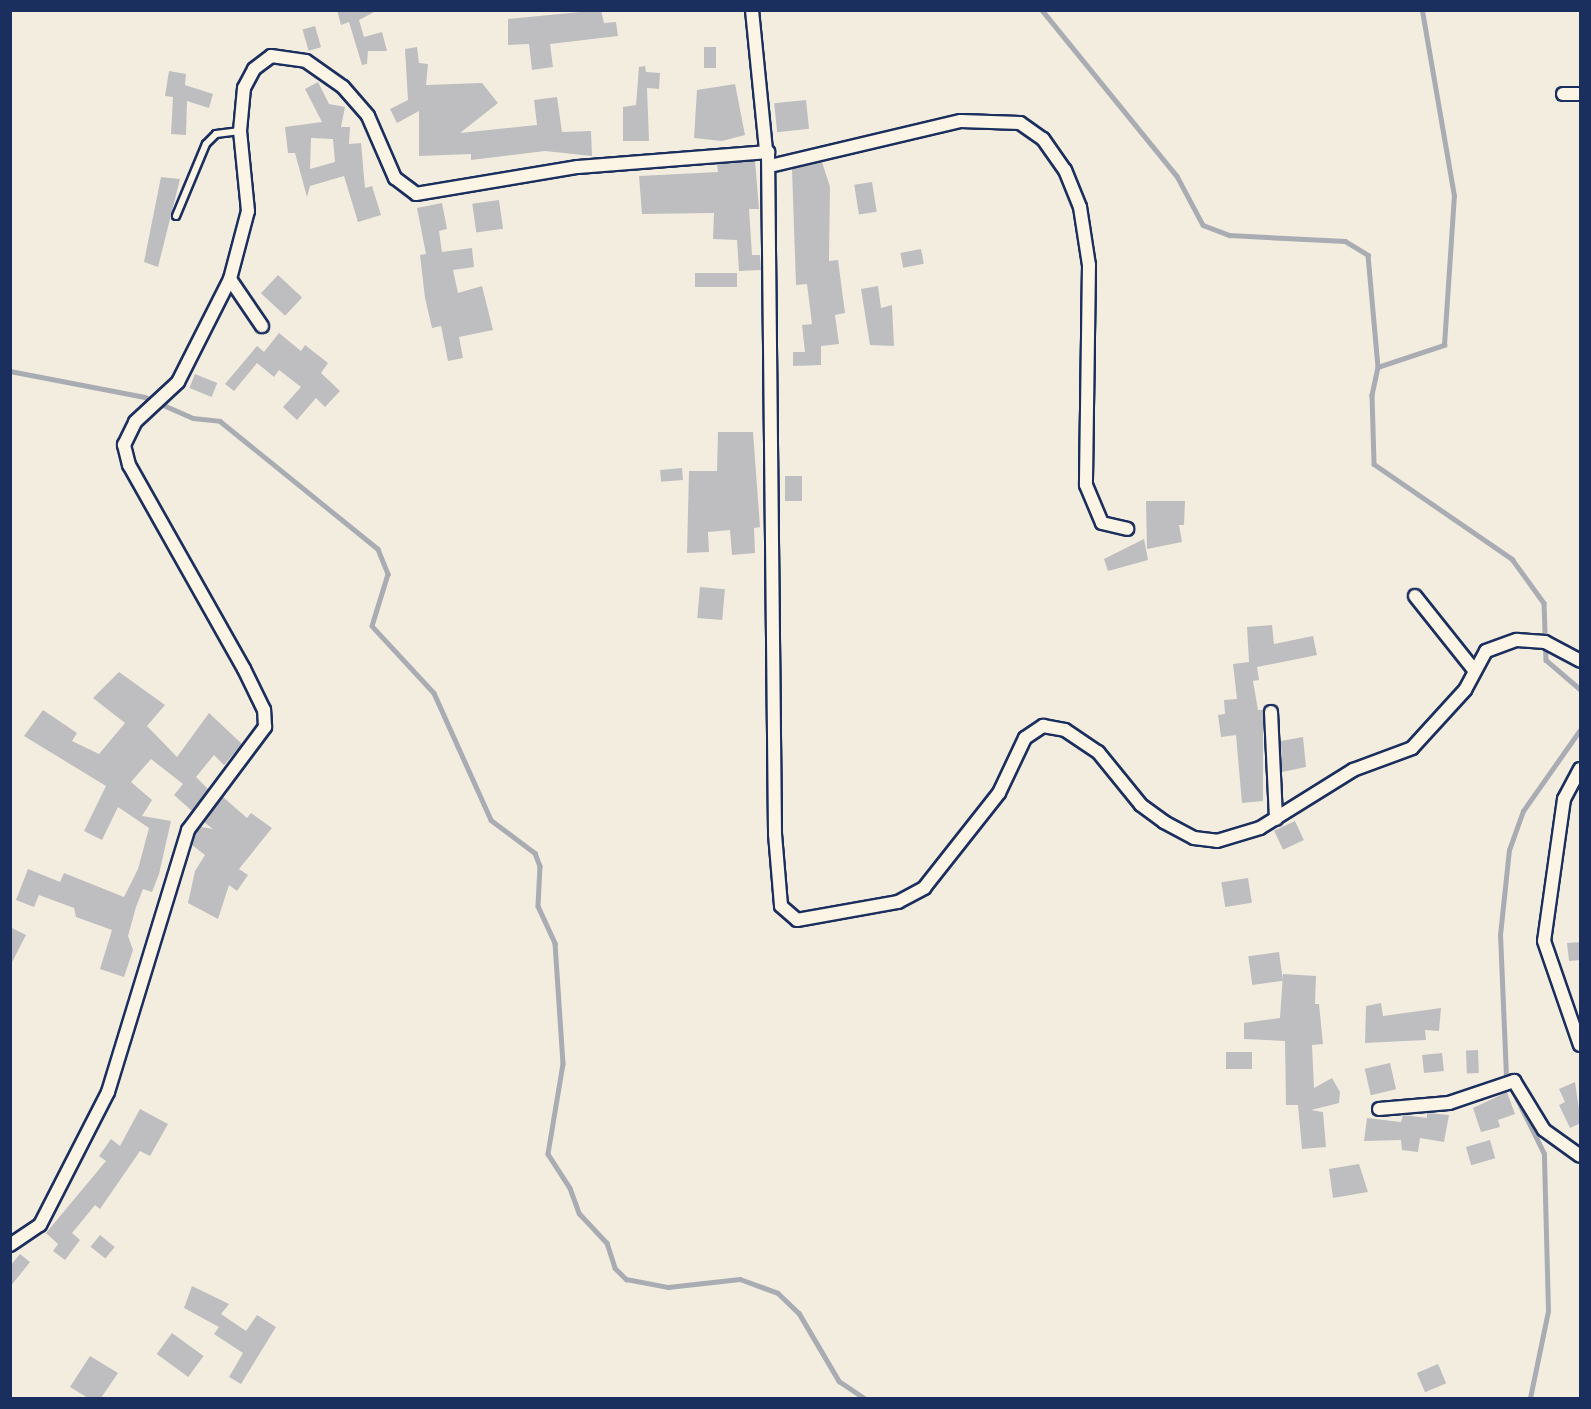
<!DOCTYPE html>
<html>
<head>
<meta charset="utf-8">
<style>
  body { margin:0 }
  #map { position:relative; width:1591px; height:1409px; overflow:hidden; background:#f3ede0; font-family:"Gochi Hand",sans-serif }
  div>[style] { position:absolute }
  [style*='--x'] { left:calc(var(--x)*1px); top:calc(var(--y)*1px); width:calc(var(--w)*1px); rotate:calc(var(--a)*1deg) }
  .stream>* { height:4.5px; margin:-2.25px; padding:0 2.25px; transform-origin:2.25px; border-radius:2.25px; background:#a9acb3 }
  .building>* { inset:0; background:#bebec0; transform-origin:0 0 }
  .roads { filter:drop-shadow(2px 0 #1b2f5e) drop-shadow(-2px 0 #1b2f5e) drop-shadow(0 2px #1b2f5e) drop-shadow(0 -2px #1b2f5e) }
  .service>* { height:6px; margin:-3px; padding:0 3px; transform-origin:3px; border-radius:3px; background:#fcf5e5 }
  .minor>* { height:12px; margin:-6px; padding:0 6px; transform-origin:6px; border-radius:6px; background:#fcf5e5 }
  span { translate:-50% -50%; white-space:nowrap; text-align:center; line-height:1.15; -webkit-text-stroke:4.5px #fcf5e5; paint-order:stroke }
  .frame { position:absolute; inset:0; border:12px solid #1b2f5e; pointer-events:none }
</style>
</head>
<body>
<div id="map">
  <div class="stream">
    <i style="--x:1042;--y:10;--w:214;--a:50.9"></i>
    <i style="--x:1177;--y:176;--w:55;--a:62"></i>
    <i style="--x:1203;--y:225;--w:28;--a:21"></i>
    <i style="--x:1229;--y:235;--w:116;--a:3"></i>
    <i style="--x:1345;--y:241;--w:27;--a:31"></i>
    <i style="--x:1368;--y:255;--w:112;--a:84.9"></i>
    <i style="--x:1378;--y:367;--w:29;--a:102"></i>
    <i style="--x:1372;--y:395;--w:69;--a:88.3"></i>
    <i style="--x:1374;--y:464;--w:168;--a:34.5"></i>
    <i style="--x:1512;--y:559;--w:54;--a:54"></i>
    <i style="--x:1544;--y:603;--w:57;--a:88"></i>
    <i style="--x:1546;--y:660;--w:45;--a:40.5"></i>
    <i style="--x:1378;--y:367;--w:70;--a:-18.4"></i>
    <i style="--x:1444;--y:345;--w:149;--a:-86.2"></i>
    <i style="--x:1454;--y:196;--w:189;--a:-99.8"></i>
    <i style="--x:10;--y:371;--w:137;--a:10.9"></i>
    <i style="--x:145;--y:397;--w:52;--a:23.6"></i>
    <i style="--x:193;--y:418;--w:27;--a:6"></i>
    <i style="--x:220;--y:421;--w:203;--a:39"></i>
    <i style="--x:378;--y:549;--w:27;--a:68"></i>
    <i style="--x:388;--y:574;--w:54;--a:107.1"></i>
    <i style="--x:372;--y:626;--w:91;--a:47.2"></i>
    <i style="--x:434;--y:693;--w:139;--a:65.8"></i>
    <i style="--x:491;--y:820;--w:55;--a:36.9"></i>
    <i style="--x:535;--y:853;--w:14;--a:69"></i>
    <i style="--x:540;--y:866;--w:40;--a:92.9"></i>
    <i style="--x:538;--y:906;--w:41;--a:65.3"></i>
    <i style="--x:555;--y:943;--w:121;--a:86.2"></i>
    <i style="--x:563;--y:1064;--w:91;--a:99.5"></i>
    <i style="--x:548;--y:1154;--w:40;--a:57.1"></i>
    <i style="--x:570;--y:1188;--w:27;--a:70"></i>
    <i style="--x:579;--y:1213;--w:41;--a:47"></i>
    <i style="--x:607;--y:1243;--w:26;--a:72"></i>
    <i style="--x:615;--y:1268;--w:16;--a:45"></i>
    <i style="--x:626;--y:1279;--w:43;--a:10.8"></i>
    <i style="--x:668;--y:1287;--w:72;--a:-6.3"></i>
    <i style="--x:740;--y:1279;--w:40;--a:20.2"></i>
    <i style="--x:778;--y:1293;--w:29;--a:44"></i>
    <i style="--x:799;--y:1313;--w:79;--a:59.5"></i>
    <i style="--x:839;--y:1381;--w:30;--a:34"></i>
    <i style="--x:1530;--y:1398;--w:89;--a:-78.3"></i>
    <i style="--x:1548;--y:1311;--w:157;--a:-91.5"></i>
    <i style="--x:1544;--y:1154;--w:86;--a:-116.3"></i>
    <i style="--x:1506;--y:1077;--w:142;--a:-92.4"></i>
    <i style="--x:1500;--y:935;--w:85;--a:-84"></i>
    <i style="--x:1509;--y:850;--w:41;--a:-70.3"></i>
    <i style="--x:1523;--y:811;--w:99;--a:-54.9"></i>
  </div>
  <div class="building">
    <i style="clip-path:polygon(337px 10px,378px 10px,359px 20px,364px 37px,382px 32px,387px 51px,368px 51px,367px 64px,362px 65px,349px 22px,341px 25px)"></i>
    <i style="clip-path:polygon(601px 10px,604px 23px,616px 22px,618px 36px,550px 44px,553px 67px,532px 70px,529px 44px,508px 45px,508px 19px)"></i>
    <i style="left:315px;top:26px;width:22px;height:13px;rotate:74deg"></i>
    <i style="clip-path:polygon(417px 47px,419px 63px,428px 64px,426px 85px,482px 83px,498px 103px,460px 133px,537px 125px,534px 100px,557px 97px,562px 132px,591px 131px,592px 156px,545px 151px,471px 160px,471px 154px,419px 156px,419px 111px,397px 123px,390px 109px,408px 100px,405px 49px)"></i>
    <i style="left:704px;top:47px;width:12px;height:21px"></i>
    <i style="clip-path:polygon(645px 66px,646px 72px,660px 73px,659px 89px,647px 88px,649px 141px,623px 141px,623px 107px,636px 105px,639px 67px)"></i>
    <i style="clip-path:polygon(169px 71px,186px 74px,185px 85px,213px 94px,209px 108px,187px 101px,186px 135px,171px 134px,173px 97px,165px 96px)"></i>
    <i style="clip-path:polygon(evenodd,318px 82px,329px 104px,345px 107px,341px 127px,350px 127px,349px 144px,361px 143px,365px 188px,372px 186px,381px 215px,358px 222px,344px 176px,310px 186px,307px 197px,295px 153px,288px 153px,285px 127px,322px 122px,305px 89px,318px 82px,311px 138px,333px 139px,335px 162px,310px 169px,311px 138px)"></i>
    <i style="clip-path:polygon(735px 84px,745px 135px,722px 141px,694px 138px,697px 90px)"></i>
    <i style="left:806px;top:100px;width:29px;height:32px;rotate:84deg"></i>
    <i style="clip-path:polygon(755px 161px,759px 209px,749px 209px,752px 255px,760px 255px,761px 270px,739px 271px,737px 240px,713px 239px,714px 213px,642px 214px,639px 176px,718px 172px,717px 164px)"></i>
    <i style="clip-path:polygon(822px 162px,830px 187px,829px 261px,838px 260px,845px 313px,835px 315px,839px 344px,821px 346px,821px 365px,793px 366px,793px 352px,805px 352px,802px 325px,812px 324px,807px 284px,796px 285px,792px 169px)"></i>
    <i style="clip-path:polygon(161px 177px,180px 179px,158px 267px,144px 262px)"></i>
    <i style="left:872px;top:182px;width:30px;height:18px;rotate:81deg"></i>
    <i style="left:499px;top:200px;width:29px;height:27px;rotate:82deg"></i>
    <i style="clip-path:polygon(442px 203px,447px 229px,439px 231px,442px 252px,472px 248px,474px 267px,453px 270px,458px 293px,482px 286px,493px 330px,459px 337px,463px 358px,448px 361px,441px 326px,432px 328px,425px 298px,420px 255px,426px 254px,417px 208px)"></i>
    <i style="left:921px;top:249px;width:15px;height:21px;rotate:79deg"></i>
    <i style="left:737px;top:273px;width:14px;height:42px;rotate:90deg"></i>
    <i style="left:278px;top:275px;width:33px;height:25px;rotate:43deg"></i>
    <i style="clip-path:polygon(878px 286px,881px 308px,892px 305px,894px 346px,870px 345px,861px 289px)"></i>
    <i style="clip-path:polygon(279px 333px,301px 351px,305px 345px,328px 363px,321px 373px,340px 391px,325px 407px,316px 398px,297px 420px,283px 407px,301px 387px,279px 370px,274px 377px,257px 363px,234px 391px,225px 384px,257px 346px,264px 352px)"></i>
    <i style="left:195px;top:374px;width:24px;height:15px;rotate:22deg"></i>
    <i style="clip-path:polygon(718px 432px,753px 432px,760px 527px,754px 528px,755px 553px,732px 555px,730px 530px,708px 532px,709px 552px,687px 553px,689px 471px,717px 471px)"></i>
    <i style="left:682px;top:468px;width:12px;height:22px;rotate:85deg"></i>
    <i style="left:785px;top:476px;width:17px;height:25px"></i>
    <i style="clip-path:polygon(1146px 501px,1185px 501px,1184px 525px,1179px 525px,1182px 542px,1147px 549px)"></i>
    <i style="clip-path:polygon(1144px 539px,1148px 560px,1108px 571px,1104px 559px)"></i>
    <i style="left:700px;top:587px;width:25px;height:31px;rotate:5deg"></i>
    <i style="clip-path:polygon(1272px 625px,1274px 644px,1313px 636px,1317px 655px,1257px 667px,1259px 680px,1253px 681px,1258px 710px,1263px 710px,1263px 801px,1242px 803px,1236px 735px,1221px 737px,1218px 715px,1225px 714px,1224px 700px,1237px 699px,1233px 664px,1249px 662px,1247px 627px)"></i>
    <i style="clip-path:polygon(119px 672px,165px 705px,147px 726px,177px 757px,209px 713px,242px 744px,224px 765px,214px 755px,196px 777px,208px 789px,192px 811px,174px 795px,183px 784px,151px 759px,131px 782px,152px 800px,142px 816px,171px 821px,159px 874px,152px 892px,143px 889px,136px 907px,128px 936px,133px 950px,124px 977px,100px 969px,112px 930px,76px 917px,74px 908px,39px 895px,34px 907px,16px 900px,28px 869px,60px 882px,64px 873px,124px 897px,138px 869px,149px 828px,118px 807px,102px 840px,84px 831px,106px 786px,24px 736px,43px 710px,77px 733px,72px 741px,99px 754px,125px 723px,93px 698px)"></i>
    <i style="clip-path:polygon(1303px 737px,1306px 767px,1282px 772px,1281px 741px)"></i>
    <i style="clip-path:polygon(223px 797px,247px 818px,251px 813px,272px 828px,239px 869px,248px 875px,237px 891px,229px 885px,218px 919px,188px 903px,195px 871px,205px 855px,192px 845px,195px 834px,201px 827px,213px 829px,204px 822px)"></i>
    <i style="left:1295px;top:821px;width:21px;height:23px;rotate:65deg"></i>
    <i style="left:1248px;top:878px;width:25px;height:27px;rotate:81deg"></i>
    <i style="clip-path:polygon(10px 927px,26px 935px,10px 966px)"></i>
    <i style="clip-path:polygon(1581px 942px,1581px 960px,1569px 961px,1567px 943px)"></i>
    <i style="left:1279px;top:952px;width:29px;height:31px;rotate:82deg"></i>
    <i style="clip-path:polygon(1283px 974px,1316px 976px,1315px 1004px,1319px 1004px,1323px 1044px,1312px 1045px,1314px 1088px,1332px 1078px,1340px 1092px,1339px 1103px,1311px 1110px,1323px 1112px,1326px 1147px,1302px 1149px,1298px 1105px,1286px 1105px,1285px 1041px,1244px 1039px,1244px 1023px,1280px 1018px)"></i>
    <i style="clip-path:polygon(1381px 1003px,1383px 1016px,1441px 1008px,1439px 1031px,1425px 1030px,1426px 1040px,1365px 1043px,1366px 1006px)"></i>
    <i style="left:1478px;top:1050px;width:23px;height:12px;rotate:88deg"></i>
    <i style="left:1252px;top:1052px;width:17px;height:26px;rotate:90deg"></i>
    <i style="left:1442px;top:1053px;width:18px;height:20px;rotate:84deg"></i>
    <i style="left:1390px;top:1063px;width:27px;height:26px;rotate:77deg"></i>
    <i style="clip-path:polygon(1575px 1082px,1581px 1123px,1570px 1128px,1559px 1105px,1565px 1102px,1559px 1089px)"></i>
    <i style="clip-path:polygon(1507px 1092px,1515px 1114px,1498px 1120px,1500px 1127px,1481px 1132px,1473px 1108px)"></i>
    <i style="clip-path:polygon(140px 1109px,168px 1124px,150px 1156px,140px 1151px,100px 1209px,95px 1205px,72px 1233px,80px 1240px,65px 1260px,53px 1251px,58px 1244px,46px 1233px,106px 1161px,99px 1156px,111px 1139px,120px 1146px)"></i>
    <i style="clip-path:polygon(1427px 1113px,1449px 1115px,1444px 1142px,1420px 1138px,1418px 1152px,1402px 1150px,1401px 1140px,1364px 1141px,1367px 1118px,1401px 1122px,1403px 1115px,1427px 1118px)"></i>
    <i style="left:1490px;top:1140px;width:19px;height:25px;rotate:74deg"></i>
    <i style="clip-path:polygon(1359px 1164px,1368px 1192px,1333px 1198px,1329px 1169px)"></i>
    <i style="left:100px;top:1235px;width:19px;height:15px;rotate:39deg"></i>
    <i style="clip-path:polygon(20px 1254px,30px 1262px,10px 1287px,10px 1266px)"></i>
    <i style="clip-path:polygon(192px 1286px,229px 1304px,221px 1314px,246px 1331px,257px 1315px,276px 1327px,241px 1384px,229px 1377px,243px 1353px,214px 1334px,219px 1327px,184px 1308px)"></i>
    <i style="left:172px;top:1333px;width:39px;height:26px;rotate:36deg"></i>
    <i style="clip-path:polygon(90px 1356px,118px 1373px,101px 1398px,88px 1398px,70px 1387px)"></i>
    <i style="left:1438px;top:1364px;width:21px;height:23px;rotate:67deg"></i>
  </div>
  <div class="roads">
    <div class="service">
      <i style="--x:176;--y:216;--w:78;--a:-67.4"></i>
      <i style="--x:206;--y:144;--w:14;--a:-45"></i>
      <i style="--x:216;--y:134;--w:24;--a:-7"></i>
    </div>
    <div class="minor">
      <i style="--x:752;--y:10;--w:141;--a:84.3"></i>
      <i style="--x:1563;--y:94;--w:17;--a:0"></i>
      <i style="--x:770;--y:166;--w:196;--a:-13.3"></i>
      <i style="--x:961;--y:121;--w:59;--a:1.9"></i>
      <i style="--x:1020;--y:123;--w:28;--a:35"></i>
      <i style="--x:1043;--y:139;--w:38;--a:55"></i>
      <i style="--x:1065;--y:170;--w:40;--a:68"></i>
      <i style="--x:1080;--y:207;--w:59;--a:81.2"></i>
      <i style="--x:1089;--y:265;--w:220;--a:90.8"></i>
      <i style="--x:1086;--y:485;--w:41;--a:67.2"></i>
      <i style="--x:1102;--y:523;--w:26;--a:13"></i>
      <i style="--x:230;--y:279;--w:57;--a:55.8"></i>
      <i style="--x:1415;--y:596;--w:95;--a:51.4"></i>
      <i style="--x:1271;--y:712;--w:107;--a:87.3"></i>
      <i style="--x:1580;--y:769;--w:34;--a:118"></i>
      <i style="--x:1564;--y:799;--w:143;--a:98"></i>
      <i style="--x:1544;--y:941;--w:110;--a:70.9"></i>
      <i style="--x:1379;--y:1109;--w:70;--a:-4.9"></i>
      <i style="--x:1449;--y:1103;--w:69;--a:-18.7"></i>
      <i style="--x:1514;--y:1081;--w:57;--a:58.5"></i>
      <i style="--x:1544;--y:1130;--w:44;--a:35.8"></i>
      <i style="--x:10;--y:1245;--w:36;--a:-34"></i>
      <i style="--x:40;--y:1225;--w:149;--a:-62.9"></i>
      <i style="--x:108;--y:1092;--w:274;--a:-73"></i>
      <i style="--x:188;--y:830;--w:129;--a:-53.2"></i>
      <i style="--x:265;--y:727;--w:17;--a:-93"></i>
      <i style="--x:264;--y:710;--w:46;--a:-116"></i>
      <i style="--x:244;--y:669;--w:234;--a:-119.4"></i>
      <i style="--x:129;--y:465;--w:21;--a:-104"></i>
      <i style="--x:124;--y:445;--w:25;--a:-64"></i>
      <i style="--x:135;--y:422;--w:59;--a:-42.9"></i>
      <i style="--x:178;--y:382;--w:115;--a:-63.2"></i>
      <i style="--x:230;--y:279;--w:70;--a:-75.2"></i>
      <i style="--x:248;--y:211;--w:80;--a:-95.7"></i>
      <i style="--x:240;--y:131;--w:43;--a:-84.7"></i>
      <i style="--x:244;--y:88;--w:21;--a:-62"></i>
      <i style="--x:254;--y:69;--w:21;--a:-37"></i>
      <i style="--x:271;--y:56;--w:35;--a:8"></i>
      <i style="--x:306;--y:61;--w:45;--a:35.1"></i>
      <i style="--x:343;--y:87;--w:38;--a:49"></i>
      <i style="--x:368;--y:116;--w:68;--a:66.5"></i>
      <i style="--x:395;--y:178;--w:26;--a:37"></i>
      <i style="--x:416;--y:194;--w:164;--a:-9.5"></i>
      <i style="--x:578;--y:167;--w:191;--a:-4.5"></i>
      <i style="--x:768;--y:152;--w:682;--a:89.41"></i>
      <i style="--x:775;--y:834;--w:72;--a:85.2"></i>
      <i style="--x:781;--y:906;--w:21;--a:41"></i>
      <i style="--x:797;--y:920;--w:103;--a:-10.1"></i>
      <i style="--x:898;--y:902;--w:30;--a:-28"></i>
      <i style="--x:924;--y:888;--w:121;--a:-51.7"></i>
      <i style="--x:999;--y:793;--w:61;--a:-64.7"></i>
      <i style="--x:1025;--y:738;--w:22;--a:-34"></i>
      <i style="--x:1043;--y:726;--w:22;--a:10"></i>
      <i style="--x:1065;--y:730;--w:40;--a:34"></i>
      <i style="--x:1098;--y:752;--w:68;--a:50.9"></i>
      <i style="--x:1141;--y:805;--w:29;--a:36"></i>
      <i style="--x:1164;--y:822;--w:34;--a:28"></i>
      <i style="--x:1194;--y:838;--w:23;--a:7"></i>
      <i style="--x:1217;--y:841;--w:45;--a:-16.8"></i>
      <i style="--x:1260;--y:828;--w:110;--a:-31.9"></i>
      <i style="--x:1353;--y:770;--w:63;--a:-20.4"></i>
      <i style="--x:1412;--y:748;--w:79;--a:-47.6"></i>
      <i style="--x:1465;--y:690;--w:44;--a:-61.7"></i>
      <i style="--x:1486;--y:651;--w:33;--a:-20"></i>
      <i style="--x:1517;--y:640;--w:28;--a:4"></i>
      <i style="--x:1545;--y:642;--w:40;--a:28"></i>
    </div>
  </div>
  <div class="frame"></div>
</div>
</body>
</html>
